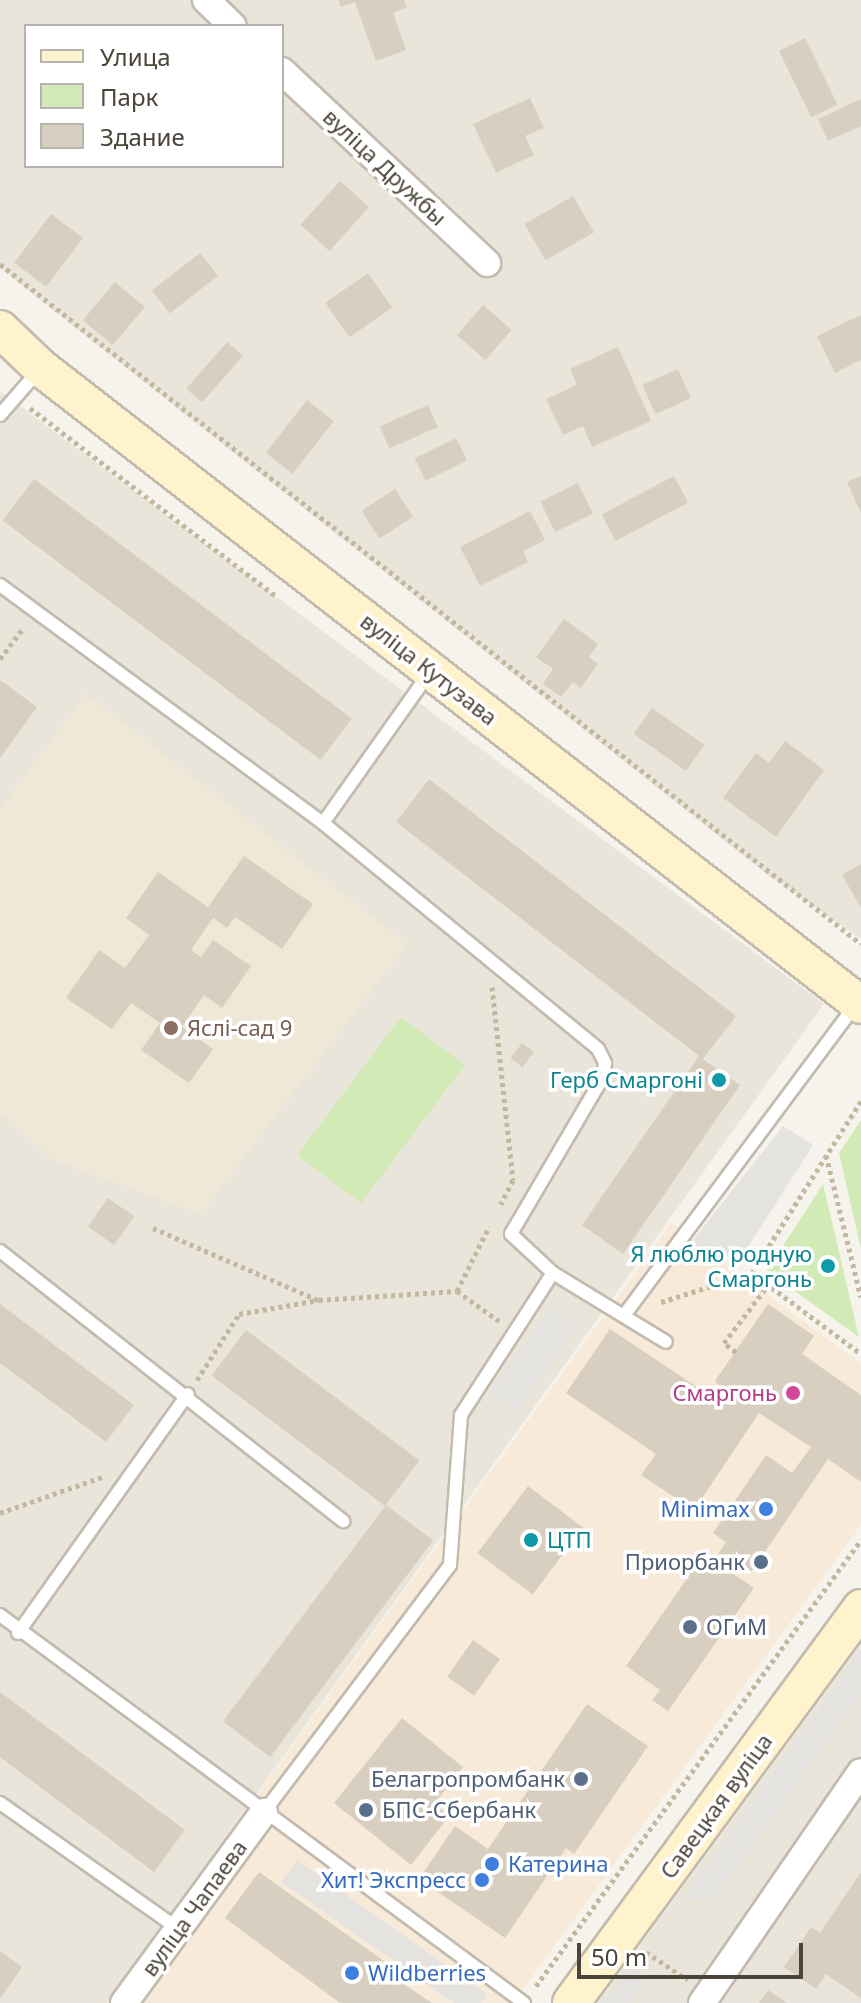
<!DOCTYPE html>
<html>
<head>
<meta charset="utf-8">
<style>
  body { margin:0 }
  #map { position:relative; width:861px; height:2003px; overflow:hidden; background:#f6f3ec; font-family:"Noto Sans",sans-serif }
  div>[style] { position:absolute }
  [style*='--x'] { left:calc(var(--x)*1px); top:calc(var(--y)*1px); width:calc(var(--w)*1px); rotate:calc(var(--a)*1deg) }
  .residential>* { inset:0; background:#eae5da }
  .commercial>* { inset:0; background:#f7ead8 }
  .education>* { inset:0; background:#efe8d6 }
  .green>* { inset:0; background:#d2eab5; transform-origin:0 0 }
  .parking>* { inset:0; background:#e5e3e0; transform-origin:0 0 }
  .building>* { inset:0; background:#d8cfc1; transform-origin:0 0 }
  .path>* { height:5px; margin-top:-2.5px; transform-origin:0; background:repeating-linear-gradient(90deg,#c4b79f 0 4px,transparent 0 8px) }
  .roads { filter:drop-shadow(2px 0 #c2bbae) drop-shadow(-2px 0 #c2bbae) drop-shadow(0 2px #c2bbae) drop-shadow(0 -2px #c2bbae) }
  .lane>* { height:12px; margin:-6px; padding:0 6px; transform-origin:6px; border-radius:6px; background:#fff }
  .street>* { height:26px; margin:-13px; padding:0 13px; transform-origin:13px; border-radius:13px; background:#fff }
  .secondary>* { height:36px; margin:-18px; padding:0 18px; transform-origin:18px; border-radius:18px; background:#fff3cd }
  .dots>* { width:22px; height:22px; translate:-50% -50%; box-sizing:border-box; border:4px solid #fff; border-radius:50% }
  span { translate:-50% -50%; white-space:nowrap; text-align:center; line-height:1.15; -webkit-text-stroke:7px #fff; paint-order:stroke }
  .street-label { font-size:22px; color:#4b4439 }
  .education-label { font-size:22px; color:#785e54 }
  .left { translate:0 -50%; text-align:left }
  .culture-label { font-size:22px; color:#0d838f }
  .right { translate:-100% -50%; text-align:right }
  .hotel-label { font-size:22px; color:#b23c85 }
  .shop-label { font-size:22px; color:#366cbe }
  .service-label { font-size:22px; color:#4e5e75 }
  .legend { position:absolute; left:24px; top:24px; width:260px; height:144px; box-sizing:border-box; background:#fff; border:2px solid #b7b4b0; margin:0; padding:10px 14px; list-style:none; font-size:24px; color:#4b4439 }
  .legend li { display:flex; align-items:center; gap:16px; height:40px }
  .legend b { width:40px; border:2px solid #b7b4b0 }
  .scale { position:absolute; left:577px; top:1943px; width:226px; height:36px; box-sizing:border-box; border:4px solid #4b4439; border-top:0; padding-left:10px; font-size:24px; line-height:28px; white-space:nowrap; color:#4b4439; -webkit-text-stroke:6px #fff; paint-order:stroke }
</style>
</head>
<body>
<div id="map">
  <div class="residential">
    <i style="clip-path:polygon(evenodd,0 0,861px 0,861px 939px,769px 876px,0 268px,0 0,26px 26px,282px 26px,282px 166px,26px 166px,26px 26px)"></i>
    <i style="clip-path:polygon(0 391px,824px 1004px,106px 2003px,0 2003px)"></i>
    <i style="clip-path:polygon(861px 1644px,861px 2003px,598px 2003px)"></i>
  </div>
  <div class="commercial">
    <i style="clip-path:polygon(671px 1223px,861px 1364px,861px 1525px,513px 2003px,106px 2003px)"></i>
  </div>
  <div class="education">
    <i style="clip-path:polygon(86px 694px,407px 944px,200px 1214px,54px 1160px,0 1112px,0 810px)"></i>
  </div>
  <div class="green">
    <i style="left:401px;top:1017px;width:80px;height:173px;rotate:37deg"></i>
    <i style="clip-path:polygon(861px 1120px,861px 1249px,839px 1153px)"></i>
    <i style="clip-path:polygon(823px 1184px,859px 1337px,767px 1271px)"></i>
  </div>
  <div class="parking">
    <i style="clip-path:polygon(783px 1126px,813px 1145px,741px 1258px,686px 1249px)"></i>
    <i style="left:551px;top:1307px;width:32px;height:105px;rotate:36deg"></i>
    <i style="clip-path:polygon(861px 1650px,861px 1693px,713px 1900px,685px 1898px)"></i>
    <i style="clip-path:polygon(297px 1860px,487px 1994px,481px 2003px,454px 2003px,281px 1882px)"></i>
    <i style="clip-path:polygon(639px 1956px,641px 1987px,629px 2003px,604px 2003px)"></i>
  </div>
  <div class="building">
    <i style="clip-path:polygon(338px 0,404px 0,407px 7px,393px 13px,406px 50px,376px 61px,355px 2px,341px 7px)"></i>
    <i style="left:805px;top:38px;width:74px;height:29px;rotate:64deg"></i>
    <i style="clip-path:polygon(530px 98px,544px 128px,525px 136px,534px 155px,496px 173px,473px 124px)"></i>
    <i style="clip-path:polygon(861px 99px,861px 126px,828px 141px,818px 119px)"></i>
    <i style="left:340px;top:181px;width:39px;height:59px;rotate:42deg"></i>
    <i style="left:573px;top:196px;width:42px;height:56px;rotate:60deg"></i>
    <i style="left:51px;top:214px;width:40px;height:61px;rotate:37deg"></i>
    <i style="left:200px;top:253px;width:29px;height:61px;rotate:52deg"></i>
    <i style="left:368px;top:273px;width:42px;height:52px;rotate:55deg"></i>
    <i style="left:115px;top:282px;width:39px;height:50px;rotate:40deg"></i>
    <i style="left:483px;top:305px;width:38px;height:40px;rotate:41deg"></i>
    <i style="clip-path:polygon(861px 315px,861px 360px,835px 373px,817px 336px)"></i>
    <i style="left:227px;top:342px;width:21px;height:62px;rotate:41deg"></i>
    <i style="clip-path:polygon(618px 347px,651px 421px,592px 447px,583px 426px,563px 435px,546px 399px,577px 385px,570px 369px)"></i>
    <i style="left:678px;top:369px;width:32px;height:39px;rotate:66deg"></i>
    <i style="left:307px;top:400px;width:34px;height:67px;rotate:38deg"></i>
    <i style="left:428px;top:405px;width:24px;height:53px;rotate:66deg"></i>
    <i style="left:456px;top:438px;width:25px;height:46px;rotate:64deg"></i>
    <i style="left:674px;top:476px;width:30px;height:82px;rotate:62deg"></i>
    <i style="clip-path:polygon(861px 476px,861px 513px,847px 482px)"></i>
    <i style="left:34px;top:479px;width:398px;height:52px;rotate:37deg"></i>
    <i style="left:578px;top:483px;width:34px;height:42px;rotate:64deg"></i>
    <i style="left:395px;top:489px;width:33px;height:40px;rotate:57deg"></i>
    <i style="clip-path:polygon(530px 511px,545px 540px,523px 551px,528px 562px,480px 586px,460px 547px)"></i>
    <i style="clip-path:polygon(564px 619px,598px 644px,589px 657px,598px 664px,581px 688px,573px 682px,561px 697px,543px 684px,553px 669px,536px 657px)"></i>
    <i style="clip-path:polygon(0 680px,37px 707px,0 758px)"></i>
    <i style="left:652px;top:708px;width:64px;height:32px;rotate:35deg"></i>
    <i style="clip-path:polygon(785px 741px,824px 770px,776px 837px,723px 798px,756px 753px,769px 763px)"></i>
    <i style="clip-path:polygon(429px 779px,736px 1016px,703px 1059px,740px 1085px,623px 1254px,582px 1225px,699px 1056px,396px 822px)"></i>
    <i style="clip-path:polygon(244px 856px,313px 904px,282px 949px,235px 917px,227px 928px,213px 918px,191px 950px,201px 957px,213px 940px,251px 966px,222px 1008px,204px 995px,182px 1027px,213px 1049px,189px 1083px,141px 1050px,160px 1023px,131px 1003px,112px 1029px,66px 998px,99px 950px,125px 968px,149px 935px,126px 918px,158px 872px,208px 907px)"></i>
    <i style="clip-path:polygon(861px 864px,861px 908px,842px 875px)"></i>
    <i style="left:522px;top:1043px;width:15px;height:19px;rotate:37deg"></i>
    <i style="left:108px;top:1198px;width:32px;height:35px;rotate:35deg"></i>
    <i style="clip-path:polygon(0 1304px,134px 1405px,106px 1442px,0 1363px)"></i>
    <i style="clip-path:polygon(768px 1304px,814px 1336px,802px 1354px,861px 1395px,861px 1482px,828px 1459px,752px 1571px,739px 1562px,732px 1573px,754px 1588px,668px 1711px,652px 1700px,660px 1690px,626px 1666px,705px 1553px,714px 1560px,726px 1542px,713px 1533px,766px 1455px,792px 1473px,811px 1447px,759px 1413px,694px 1510px,641px 1475px,656px 1454px,566px 1393px,610px 1329px,718px 1401px,725px 1391px,715px 1381px)"></i>
    <i style="left:246px;top:1330px;width:217px;height:57px;rotate:37deg"></i>
    <i style="left:528px;top:1486px;width:69px;height:84px;rotate:37deg"></i>
    <i style="left:386px;top:1505px;width:59px;height:271px;rotate:37deg"></i>
    <i style="left:473px;top:1640px;width:33px;height:45px;rotate:35deg"></i>
    <i style="clip-path:polygon(0 1692px,185px 1830px,154px 1872px,0 1757px)"></i>
    <i style="clip-path:polygon(587px 1704px,648px 1746px,574px 1854px,566px 1848px,505px 1938px,419px 1879px,455px 1826px,488px 1849px)"></i>
    <i style="clip-path:polygon(402px 1718px,463px 1767px,434px 1804px,449px 1816px,411px 1865px,334px 1803px)"></i>
    <i style="clip-path:polygon(259px 1872px,391px 1966px,387px 1973px,432px 2003px,340px 2003px,225px 1918px)"></i>
    <i style="clip-path:polygon(861px 1872px,861px 1998px,826px 1974px,816px 1989px,784px 1967px,811px 1927px,820px 1933px)"></i>
    <i style="clip-path:polygon(0 1951px,22px 1967px,0 1999px)"></i>
    <i style="clip-path:polygon(768px 1990px,787px 2003px,759px 2003px)"></i>
  </div>
  <div class="path">
    <i style="--x:0;--y:264;--w:1097;--a:38.3"></i>
    <i style="--x:30;--y:408;--w:310;--a:37.4"></i>
    <i style="--x:0;--y:659;--w:39;--a:-53"></i>
    <i style="--x:492;--y:987;--w:194;--a:83.8"></i>
    <i style="--x:513;--y:1180;--w:27;--a:117"></i>
    <i style="--x:861;--y:1101;--w:204;--a:122.4"></i>
    <i style="--x:752;--y:1273;--w:136;--a:36.6"></i>
    <i style="--x:826;--y:1155;--w:146;--a:76.2"></i>
    <i style="--x:153;--y:1228;--w:180;--a:23.6"></i>
    <i style="--x:457;--y:1291;--w:72;--a:-63.4"></i>
    <i style="--x:661;--y:1302;--w:96;--a:-17.7"></i>
    <i style="--x:736;--y:1352;--w:15;--a:-143"></i>
    <i style="--x:724;--y:1343;--w:74;--a:-52.7"></i>
    <i style="--x:197;--y:1380;--w:78;--a:-57.5"></i>
    <i style="--x:239;--y:1314;--w:81;--a:-9.9"></i>
    <i style="--x:319;--y:1300;--w:138;--a:-3.7"></i>
    <i style="--x:457;--y:1291;--w:52;--a:35.5"></i>
    <i style="--x:0;--y:1513;--w:111;--a:-19.4"></i>
    <i style="--x:646;--y:1952;--w:50;--a:33.7"></i>
    <i style="--x:536;--y:1986;--w:552;--a:-53.92"></i>
  </div>
  <div class="roads">
    <div class="lane">
      <i style="--x:0;--y:415;--w:61;--a:-49"></i>
      <i style="--x:0;--y:585;--w:401;--a:36.4"></i>
      <i style="--x:323;--y:823;--w:356;--a:39.4"></i>
      <i style="--x:598;--y:1049;--w:16;--a:63"></i>
      <i style="--x:605;--y:1063;--w:14;--a:98"></i>
      <i style="--x:603;--y:1077;--w:182;--a:120.4"></i>
      <i style="--x:511;--y:1234;--w:57;--a:42.9"></i>
      <i style="--x:553;--y:1273;--w:132;--a:31.4"></i>
      <i style="--x:323;--y:823;--w:185;--a:-54.7"></i>
      <i style="--x:0;--y:1251;--w:437;--a:38.2"></i>
      <i style="--x:625;--y:1314;--w:385;--a:-53.3"></i>
      <i style="--x:0;--y:1615;--w:652;--a:36.52"></i>
      <i style="--x:18;--y:1633;--w:293;--a:-54.6"></i>
      <i style="--x:0;--y:1803;--w:220;--a:35.2"></i>
      <i style="--x:264;--y:1812;--w:309;--a:-53"></i>
      <i style="--x:450;--y:1565;--w:150;--a:-85.8"></i>
      <i style="--x:461;--y:1415;--w:169;--a:-57.1"></i>
    </div>
    <div class="street">
      <i style="--x:206;--y:0;--w:37;--a:44"></i>
      <i style="--x:282;--y:71;--w:281;--a:43.1"></i>
      <i style="--x:124;--y:2003;--w:237;--a:-53.8"></i>
      <i style="--x:702;--y:2003;--w:280;--a:-55.5"></i>
    </div>
    <div class="secondary">
      <i style="--x:0;--y:329;--w:57;--a:43.6"></i>
      <i style="--x:41;--y:368;--w:1038;--a:37.84"></i>
      <i style="--x:571;--y:2003;--w:490;--a:-53.7"></i>
    </div>
  </div>
  <div class="dots">
    <i style="left:171px;top:1028px;background:#8d6e63"></i>
    <i style="left:719px;top:1080px;background:#0f9aa8"></i>
    <i style="left:828px;top:1266px;background:#0f9aa8"></i>
    <i style="left:793px;top:1393px;background:#d1479c"></i>
    <i style="left:766px;top:1509px;background:#3f7fe0"></i>
    <i style="left:531px;top:1540px;background:#0f9aa8"></i>
    <i style="left:761px;top:1562px;background:#5c6f8a"></i>
    <i style="left:690px;top:1627px;background:#5c6f8a"></i>
    <i style="left:581px;top:1779px;background:#5c6f8a"></i>
    <i style="left:366px;top:1810px;background:#5c6f8a"></i>
    <i style="left:492px;top:1864px;background:#3f7fe0"></i>
    <i style="left:482px;top:1880px;background:#3f7fe0"></i>
    <i style="left:352px;top:1973px;background:#3f7fe0"></i>
  </div>
  <div class="street-label">
    <span style="left:385px;top:167px;rotate:43deg">вуліца Дружбы</span>
    <span style="left:429px;top:669px;rotate:38deg">вуліца Кутузава</span>
    <span style="left:716px;top:1806px;rotate:-54deg">Савецкая вуліца</span>
    <span style="left:194px;top:1908px;rotate:-54deg">вуліца Чапаева</span>
  </div>
  <div class="education-label">
    <span class="left" style="left:187px;top:1028px">Яслі-сад 9</span>
  </div>
  <div class="culture-label">
    <span class="right" style="left:703px;top:1080px">Герб Смаргоні</span>
    <span class="right" style="left:812px;top:1266px">Я люблю родную<br>Смаргонь</span>
    <span class="left" style="left:547px;top:1540px">ЦТП</span>
  </div>
  <div class="hotel-label">
    <span class="right" style="left:777px;top:1393px">Смаргонь</span>
  </div>
  <div class="shop-label">
    <span class="right" style="left:750px;top:1509px">Minimax</span>
    <span class="left" style="left:508px;top:1864px">Катерина</span>
    <span class="right" style="left:466px;top:1880px">Хит! Экспресс</span>
    <span class="left" style="left:368px;top:1973px">Wildberries</span>
  </div>
  <div class="service-label">
    <span class="right" style="left:745px;top:1562px">Приорбанк</span>
    <span class="left" style="left:706px;top:1627px">ОГиМ</span>
    <span class="right" style="left:565px;top:1779px">Белагропромбанк</span>
    <span class="left" style="left:382px;top:1810px">БПС-Сбербанк</span>
  </div>
  <ul class="legend">
  <li><b style="height:10px;background:#fff3cd"></b>Улица</li>
  <li><b style="height:22px;background:#d2eab5"></b>Парк</li>
  <li><b style="height:22px;background:#d8cfc1"></b>Здание</li>
  </ul>
  <div class="scale">50 m</div>
</div>
</body>
</html>
